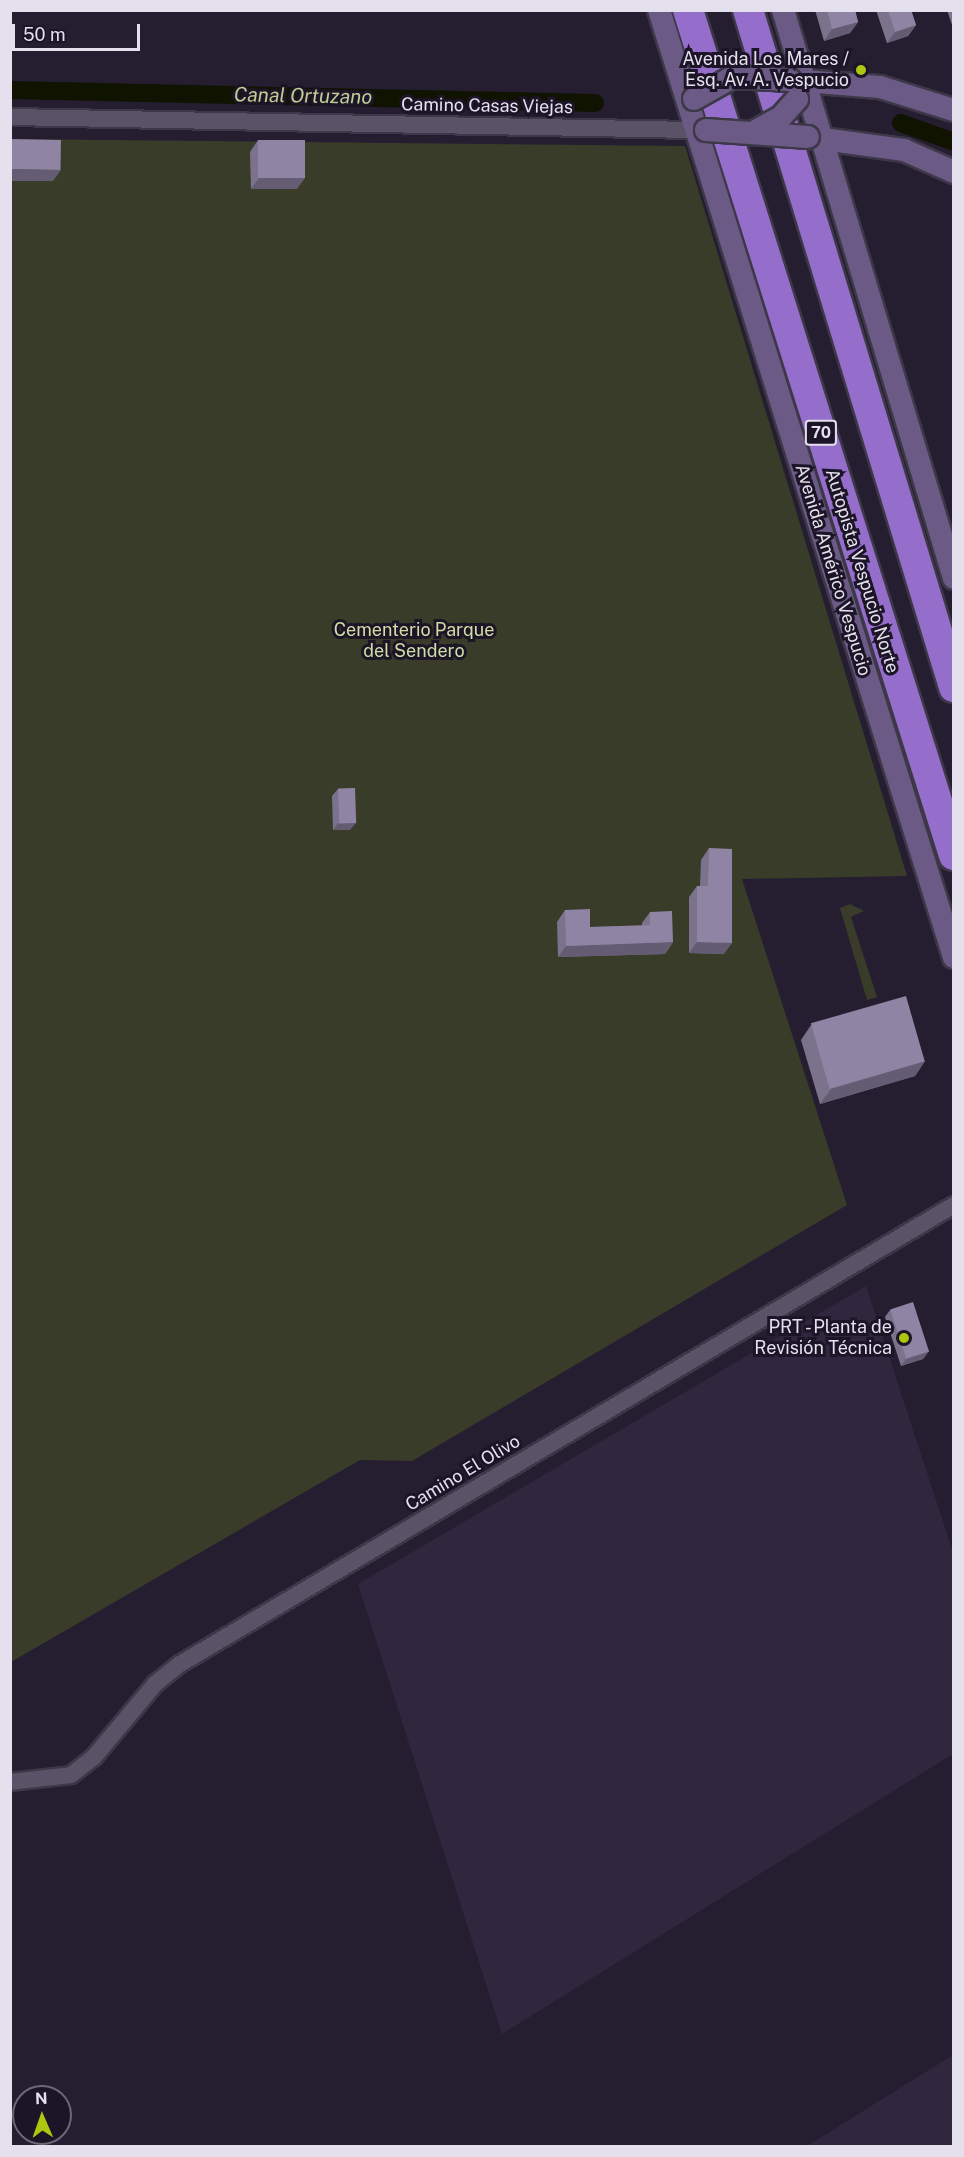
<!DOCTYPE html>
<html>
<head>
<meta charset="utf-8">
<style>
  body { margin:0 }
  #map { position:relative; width:964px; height:2157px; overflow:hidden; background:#251e31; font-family:"Public Sans",sans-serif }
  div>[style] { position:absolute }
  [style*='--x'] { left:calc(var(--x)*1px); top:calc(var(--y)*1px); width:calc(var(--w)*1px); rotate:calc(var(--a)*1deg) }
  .built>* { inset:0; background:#30263e }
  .green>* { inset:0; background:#383c29 }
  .canal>* { height:18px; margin:-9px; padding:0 9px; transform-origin:9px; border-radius:9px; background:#0f1300 }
  .roads { filter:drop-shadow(2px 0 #3d3847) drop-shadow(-2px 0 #3d3847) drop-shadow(0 2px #3d3847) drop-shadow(0 -2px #3d3847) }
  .street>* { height:16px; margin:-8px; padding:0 8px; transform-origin:8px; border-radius:8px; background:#5a5267 }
  .secondary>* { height:22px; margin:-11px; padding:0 11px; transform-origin:11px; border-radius:11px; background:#6b5a85 }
  .highway>* { height:30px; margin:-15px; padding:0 15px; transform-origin:15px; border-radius:15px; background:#946eca }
  .bridges { filter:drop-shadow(2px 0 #3d3847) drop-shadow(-2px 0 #3d3847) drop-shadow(0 2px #3d3847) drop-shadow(0 -2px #3d3847) }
  .secondary-bridge>* { height:22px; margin:-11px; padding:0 11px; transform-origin:11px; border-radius:11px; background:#6b5a85 }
  .wall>* { inset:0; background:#7b728c }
  .shaded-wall>* { inset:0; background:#645c72 }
  .building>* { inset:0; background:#8f84a3; transform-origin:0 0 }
  .dots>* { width:16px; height:16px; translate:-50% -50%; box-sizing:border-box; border:3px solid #1c1527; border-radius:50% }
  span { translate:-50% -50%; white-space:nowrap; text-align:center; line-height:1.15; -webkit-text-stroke:6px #1c1527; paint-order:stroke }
  .shield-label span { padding:2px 4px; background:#1c1527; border:2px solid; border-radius:4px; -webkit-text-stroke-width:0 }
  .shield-label { font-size:16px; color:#e5e0ed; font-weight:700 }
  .poi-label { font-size:18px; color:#e5e0ed }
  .right { translate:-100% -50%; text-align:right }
  .street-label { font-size:18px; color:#e5e0ed }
  .park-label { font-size:18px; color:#d0dda3 }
  .water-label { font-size:20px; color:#bfcc93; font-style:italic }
  .frame { position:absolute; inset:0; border:12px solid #e5e0ed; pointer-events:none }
  .north { position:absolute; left:12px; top:2085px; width:60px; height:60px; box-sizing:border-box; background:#1c1527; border:2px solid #6c6676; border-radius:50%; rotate:358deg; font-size:16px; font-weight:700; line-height:24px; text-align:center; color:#e5e0ed }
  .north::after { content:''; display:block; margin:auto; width:21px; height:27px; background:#adc60f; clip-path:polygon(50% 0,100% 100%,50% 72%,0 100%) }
  .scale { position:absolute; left:12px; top:24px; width:128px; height:27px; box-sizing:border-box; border:3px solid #e5e0ed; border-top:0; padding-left:8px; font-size:18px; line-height:21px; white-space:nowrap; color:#e5e0ed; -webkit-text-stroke:4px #1c1527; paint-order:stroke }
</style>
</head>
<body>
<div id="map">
  <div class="built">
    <i style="clip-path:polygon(866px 1286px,953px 1552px,953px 1754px,502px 2034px,358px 1584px)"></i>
    <i style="clip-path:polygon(953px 2055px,953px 2146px,807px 2146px)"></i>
  </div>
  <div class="green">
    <i style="clip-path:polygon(11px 139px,685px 146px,907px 876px,742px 879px,847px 1205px,412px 1461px,360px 1460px,11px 1662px)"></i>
    <i style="clip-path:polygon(850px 904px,864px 911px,851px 917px,877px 997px,867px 1000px,840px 908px)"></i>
  </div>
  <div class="canal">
    <i style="--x:10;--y:90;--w:585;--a:1.27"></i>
    <i style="--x:901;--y:123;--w:56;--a:19.7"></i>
  </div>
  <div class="roads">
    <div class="street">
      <i style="--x:10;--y:117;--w:684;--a:1.09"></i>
      <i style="--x:10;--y:1782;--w:61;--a:-6.5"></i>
      <i style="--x:71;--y:1775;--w:29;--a:-38"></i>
      <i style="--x:94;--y:1757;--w:95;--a:-50.1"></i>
      <i style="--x:155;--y:1684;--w:32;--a:-39"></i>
      <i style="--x:180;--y:1664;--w:900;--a:-30.67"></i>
    </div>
    <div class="secondary">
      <i style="--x:659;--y:10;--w:992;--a:72.7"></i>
      <i style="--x:783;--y:10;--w:593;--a:73.25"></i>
      <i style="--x:791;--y:80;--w:89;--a:4.5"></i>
      <i style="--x:880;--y:87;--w:77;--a:17.3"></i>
      <i style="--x:808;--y:137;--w:97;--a:7.7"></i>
      <i style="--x:904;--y:150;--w:55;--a:23.7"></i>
    </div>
    <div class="highway">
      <i style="--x:688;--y:10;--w:886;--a:72.53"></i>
      <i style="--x:748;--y:10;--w:708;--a:73.08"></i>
    </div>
  </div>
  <div class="bridges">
    <div class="secondary-bridge">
      <i style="--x:694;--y:99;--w:45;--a:-29.4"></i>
      <i style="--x:733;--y:77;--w:57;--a:3"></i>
      <i style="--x:706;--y:130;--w:102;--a:3.9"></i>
      <i style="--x:752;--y:133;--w:33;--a:-29"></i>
      <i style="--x:781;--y:117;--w:24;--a:-48"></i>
    </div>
  </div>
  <div class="wall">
    <i style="clip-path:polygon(815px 10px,855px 10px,858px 22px,850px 33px,824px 41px)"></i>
    <i style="clip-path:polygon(876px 10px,911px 10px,916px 25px,908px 36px,887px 43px)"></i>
    <i style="clip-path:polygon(947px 10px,954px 10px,954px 31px)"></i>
    <i style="clip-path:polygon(258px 140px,297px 189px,251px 189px,250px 152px)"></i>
    <i style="clip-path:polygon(338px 789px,350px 830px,333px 830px,332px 796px)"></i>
    <i style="clip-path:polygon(709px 848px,724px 954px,689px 953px,689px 897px,697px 886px,700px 886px,701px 860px)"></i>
    <i style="clip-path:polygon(565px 910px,590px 927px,642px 926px,642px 923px,650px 912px,673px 942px,665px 954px,558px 957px,557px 922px)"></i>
    <i style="clip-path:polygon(811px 1025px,925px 1061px,915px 1076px,820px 1104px,801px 1040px)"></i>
    <i style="clip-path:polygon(890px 1310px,929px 1351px,923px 1359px,901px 1366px,885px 1317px)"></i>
  </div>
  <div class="shaded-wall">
    <i style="clip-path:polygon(858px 22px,850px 33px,824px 41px,832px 29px)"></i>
    <i style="clip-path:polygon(916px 25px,908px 36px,887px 43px,895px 32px)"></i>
    <i style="clip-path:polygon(10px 169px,61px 170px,53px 181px,10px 181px)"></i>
    <i style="clip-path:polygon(259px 178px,305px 178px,297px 189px,251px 189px)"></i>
    <i style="clip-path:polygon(338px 823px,356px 823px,350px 830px,333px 830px)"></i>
    <i style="clip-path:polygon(673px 942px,665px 954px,558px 957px,566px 946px)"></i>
    <i style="clip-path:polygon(697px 942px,732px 943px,724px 954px,689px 953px)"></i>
    <i style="clip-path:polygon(925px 1061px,915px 1076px,820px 1104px,831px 1089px)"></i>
    <i style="clip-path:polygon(929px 1351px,923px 1359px,901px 1366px,907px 1358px)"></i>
  </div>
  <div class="building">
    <i style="clip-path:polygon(827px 10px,855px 10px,858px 22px,832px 29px)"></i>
    <i style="clip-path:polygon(888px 10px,911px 10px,916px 25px,895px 32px)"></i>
    <i style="left:10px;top:139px;width:51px;height:30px;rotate:1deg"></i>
    <i style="left:258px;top:140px;width:47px;height:38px"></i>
    <i style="left:355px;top:788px;width:35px;height:17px;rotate:88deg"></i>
    <i style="clip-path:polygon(709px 848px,732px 849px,732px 943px,697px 942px,697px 886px,708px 886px)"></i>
    <i style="clip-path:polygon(590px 909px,590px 927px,650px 925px,650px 912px,672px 911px,673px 942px,566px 946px,565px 910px)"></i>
    <i style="left:906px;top:996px;width:68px;height:99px;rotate:74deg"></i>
    <i style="left:913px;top:1302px;width:52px;height:24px;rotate:72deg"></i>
  </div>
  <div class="dots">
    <i style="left:861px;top:70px;background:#adc60f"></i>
    <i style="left:904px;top:1338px;background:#adc60f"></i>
  </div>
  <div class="shield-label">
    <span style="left:821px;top:433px">70</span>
  </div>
  <div class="poi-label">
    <span class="right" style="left:849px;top:70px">Avenida Los Mares /<br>Esq. Av. A. Vespucio</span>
    <span class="right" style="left:892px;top:1338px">PRT - Planta de<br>Revisión Técnica</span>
  </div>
  <div class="street-label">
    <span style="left:487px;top:106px;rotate:1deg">Camino Casas Viejas</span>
    <span style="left:833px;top:570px;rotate:73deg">Avenida Américo Vespucio</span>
    <span style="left:862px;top:571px;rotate:73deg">Autopista Vespucio Norte</span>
    <span style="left:463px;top:1473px;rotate:-31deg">Camino El Olivo</span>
  </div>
  <div class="park-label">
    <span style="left:414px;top:641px">Cementerio Parque<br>del Sendero</span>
  </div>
  <div class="water-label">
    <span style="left:303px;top:96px;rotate:1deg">Canal Ortuzano</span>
  </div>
  <div class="frame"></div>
  <div class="north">N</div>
  <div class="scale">50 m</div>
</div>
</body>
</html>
